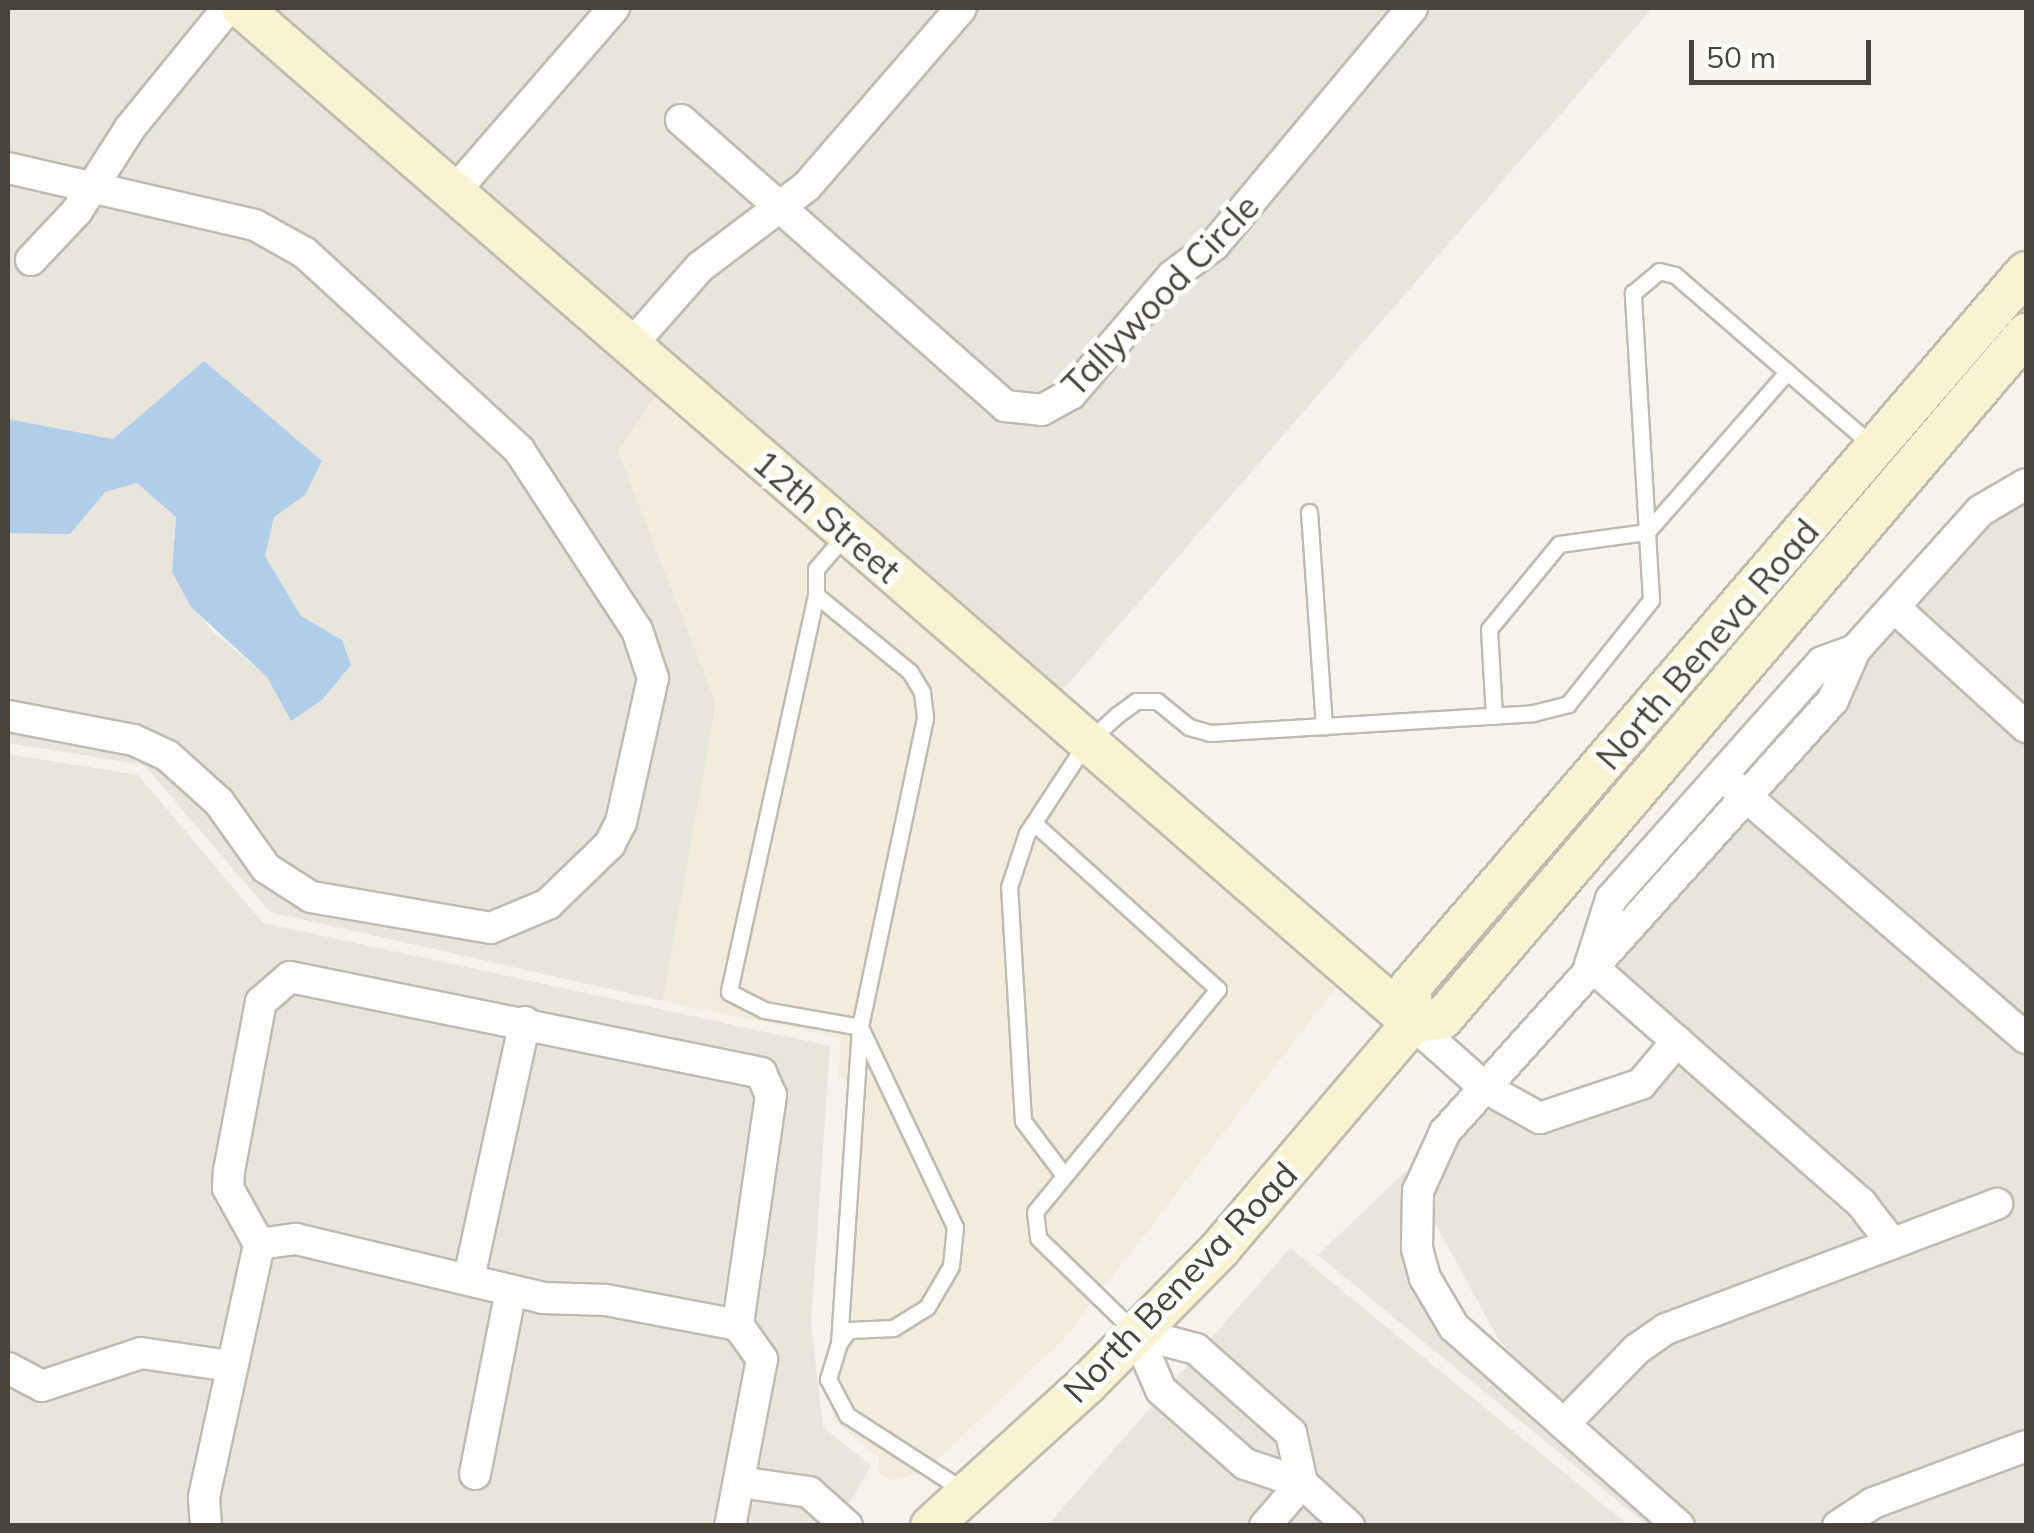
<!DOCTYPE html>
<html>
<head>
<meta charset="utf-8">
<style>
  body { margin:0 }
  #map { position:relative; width:2034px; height:1533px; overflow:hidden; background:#f5f3ec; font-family:Mulish,sans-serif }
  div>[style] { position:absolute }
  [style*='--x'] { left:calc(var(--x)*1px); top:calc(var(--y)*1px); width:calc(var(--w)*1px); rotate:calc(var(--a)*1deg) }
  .residential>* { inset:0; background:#e8e5db }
  .commercial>* { inset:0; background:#f3ebdb }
  .water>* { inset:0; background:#b0ceea }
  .roads { filter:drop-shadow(2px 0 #bfbbb0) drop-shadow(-2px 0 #bfbbb0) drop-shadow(0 2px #bfbbb0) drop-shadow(0 -2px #bfbbb0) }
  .lane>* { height:15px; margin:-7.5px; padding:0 7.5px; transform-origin:7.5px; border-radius:7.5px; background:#fff }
  .street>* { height:30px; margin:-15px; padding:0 15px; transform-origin:15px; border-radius:15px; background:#fff }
  .secondary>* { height:40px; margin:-20px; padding:0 20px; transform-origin:20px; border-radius:20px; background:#f9f3d1 }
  span { translate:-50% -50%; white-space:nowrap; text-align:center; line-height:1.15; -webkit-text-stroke:10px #fff; paint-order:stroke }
  .street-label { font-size:35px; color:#48443a }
  .frame { position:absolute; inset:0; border:10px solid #48443a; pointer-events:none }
  .scale { position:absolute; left:1689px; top:40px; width:182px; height:45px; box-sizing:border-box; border:5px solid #48443a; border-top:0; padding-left:12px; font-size:30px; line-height:35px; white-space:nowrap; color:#48443a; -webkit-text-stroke:8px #fff; paint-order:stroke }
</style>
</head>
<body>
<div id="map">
  <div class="residential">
    <i style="clip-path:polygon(8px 8px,212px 8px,88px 173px,8px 154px)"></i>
    <i style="clip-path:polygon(264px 8px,595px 8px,453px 173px)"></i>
    <i style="clip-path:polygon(632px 8px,943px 9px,781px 191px,680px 101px,663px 122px,759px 210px,632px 325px,473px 189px)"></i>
    <i style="clip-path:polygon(978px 8px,1398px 8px,1205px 236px,1063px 384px,1041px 396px,1012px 393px,800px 209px)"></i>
    <i style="clip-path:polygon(1425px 8px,1652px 8px,1056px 698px,651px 342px,709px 276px,778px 228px,996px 416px,1041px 423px,1181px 285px,1224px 253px,1417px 25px)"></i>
    <i style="clip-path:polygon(235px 20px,661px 389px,618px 451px,716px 703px,663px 1001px,270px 912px,144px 765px,8px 743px,8px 730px,129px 753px,160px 768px,209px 811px,257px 879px,304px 910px,487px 941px,553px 916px,600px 877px,633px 824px,665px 701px,662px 650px,530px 442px,288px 224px,115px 179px,141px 134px)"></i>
    <i style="clip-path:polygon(8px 183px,71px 197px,13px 262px,31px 279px,98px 203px,249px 238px,296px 264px,508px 459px,626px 638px,640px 681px,608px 818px,598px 837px,541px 893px,492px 914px,317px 885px,276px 858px,230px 792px,175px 744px,137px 726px,8px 700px,8px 533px,69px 533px,105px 492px,137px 483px,176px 517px,172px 572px,210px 629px,267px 677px,291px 721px,322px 700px,342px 640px,301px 616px,265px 556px,274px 516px,305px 495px,204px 361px,113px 439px,8px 419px)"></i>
    <i style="clip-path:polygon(2026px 498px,2026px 708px,1914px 607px,1988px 520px)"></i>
    <i style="clip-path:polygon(1896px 629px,2026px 746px,2026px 1019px,1767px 794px,1865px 660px)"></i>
    <i style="clip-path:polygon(8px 754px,138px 775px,263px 923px,830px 1046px,811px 1323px,823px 1427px,871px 1466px,836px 1525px,8px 1525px)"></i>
    <i style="clip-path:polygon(1748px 816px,2026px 1057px,2026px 1432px,1820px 1525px,1701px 1526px,1583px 1423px,1630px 1373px,1672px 1341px,2013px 1211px,2005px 1186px,1898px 1227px,1611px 964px)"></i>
    <i style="clip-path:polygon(1679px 1062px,1870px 1237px,1679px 1309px,1564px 1406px,1499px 1340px,1429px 1212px,1431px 1192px,1445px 1156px,1485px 1105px,1521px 1129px,1560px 1128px,1647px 1095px)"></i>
    <i style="clip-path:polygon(1406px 1171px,1404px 1253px,1428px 1317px,1657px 1525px,1647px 1525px,1318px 1255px)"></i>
    <i style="clip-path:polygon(1290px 1248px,1628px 1525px,1047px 1526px)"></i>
    <i style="clip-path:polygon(2026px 1459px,2026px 1525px,1860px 1526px,1878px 1515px)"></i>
  </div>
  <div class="commercial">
    <i style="clip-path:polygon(661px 389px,1340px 982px,1066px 1336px,926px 1471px,893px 1480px,879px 1474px,879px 1457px,833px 1420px,846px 1080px,839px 1077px,840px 1038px,663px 1001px,716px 703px,618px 451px)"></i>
  </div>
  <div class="water">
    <i style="clip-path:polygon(204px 361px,322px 461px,305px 495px,274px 517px,265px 556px,301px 616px,342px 640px,351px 665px,322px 700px,291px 721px,267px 677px,191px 607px,172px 572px,176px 517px,137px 483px,105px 492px,70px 534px,8px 533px,8px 419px,113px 439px)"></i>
  </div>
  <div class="roads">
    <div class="lane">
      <i style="--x:1309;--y:512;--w:215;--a:86"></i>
      <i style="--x:846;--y:534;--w:46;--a:130.6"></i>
      <i style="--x:816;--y:569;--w:26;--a:90"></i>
      <i style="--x:816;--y:595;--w:406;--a:102.4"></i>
      <i style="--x:729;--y:992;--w:39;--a:27"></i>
      <i style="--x:764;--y:1010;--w:97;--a:10"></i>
      <i style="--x:860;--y:1027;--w:317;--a:93.8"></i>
      <i style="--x:839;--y:1343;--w:38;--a:107"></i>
      <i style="--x:828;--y:1379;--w:41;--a:62.2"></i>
      <i style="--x:847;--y:1415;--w:138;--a:32.9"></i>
      <i style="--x:816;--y:595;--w:122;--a:39.3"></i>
      <i style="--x:910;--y:672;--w:23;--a:59"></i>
      <i style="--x:922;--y:692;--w:26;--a:83"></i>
      <i style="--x:925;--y:718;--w:316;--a:101.9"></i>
      <i style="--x:860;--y:1027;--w:221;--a:64.6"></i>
      <i style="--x:955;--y:1227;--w:39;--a:96"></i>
      <i style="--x:951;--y:1266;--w:48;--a:120.3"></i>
      <i style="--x:927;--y:1307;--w:40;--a:148"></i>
      <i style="--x:893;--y:1328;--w:44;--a:177.4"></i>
      <i style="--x:849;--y:1330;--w:16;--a:128"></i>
      <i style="--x:1494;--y:716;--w:87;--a:-93.3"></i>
      <i style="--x:1489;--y:629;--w:110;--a:-50.5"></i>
      <i style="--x:1559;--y:544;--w:89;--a:-7.8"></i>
      <i style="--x:1647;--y:532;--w:213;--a:-48.8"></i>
      <i style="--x:1034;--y:823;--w:248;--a:42.1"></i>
      <i style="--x:1218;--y:989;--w:288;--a:129.4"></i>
      <i style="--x:1035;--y:1212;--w:26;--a:83"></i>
      <i style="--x:1038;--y:1238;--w:136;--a:44.1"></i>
      <i style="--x:1063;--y:1174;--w:66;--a:-127"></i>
      <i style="--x:1023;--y:1121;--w:234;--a:-93.4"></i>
      <i style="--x:1009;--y:887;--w:57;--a:-71.6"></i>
      <i style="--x:1027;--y:833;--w:108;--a:-56.8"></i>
      <i style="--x:1086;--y:743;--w:42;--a:-42.1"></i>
      <i style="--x:1117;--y:715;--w:24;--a:-36"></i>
      <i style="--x:1136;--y:701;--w:21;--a:0"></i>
      <i style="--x:1157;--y:701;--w:41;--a:39.1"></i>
      <i style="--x:1189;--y:727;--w:22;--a:16"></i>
      <i style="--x:1210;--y:733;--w:324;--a:-3.5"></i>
      <i style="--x:1533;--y:713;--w:36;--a:-14"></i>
      <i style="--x:1568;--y:704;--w:133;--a:-51.4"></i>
      <i style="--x:1651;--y:600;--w:308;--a:-93.4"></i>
      <i style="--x:1633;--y:293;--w:34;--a:-40"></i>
      <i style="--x:1659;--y:271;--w:16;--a:14"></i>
      <i style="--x:1675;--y:275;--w:262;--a:40.8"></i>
    </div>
    <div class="street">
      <i style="--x:681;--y:120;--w:432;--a:41.4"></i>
      <i style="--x:1005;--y:406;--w:37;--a:6"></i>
      <i style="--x:1042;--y:410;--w:33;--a:-29"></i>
      <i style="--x:1071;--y:394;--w:155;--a:-49.4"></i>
      <i style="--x:1172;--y:276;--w:52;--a:-36.4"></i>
      <i style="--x:1214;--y:245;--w:309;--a:-50.1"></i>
      <i style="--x:8;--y:168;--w:253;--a:13"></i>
      <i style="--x:255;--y:225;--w:57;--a:29.2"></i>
      <i style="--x:305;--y:253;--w:291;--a:42.6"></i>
      <i style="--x:519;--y:450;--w:215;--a:56.8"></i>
      <i style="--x:637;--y:630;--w:51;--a:71.6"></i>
      <i style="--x:653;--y:678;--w:148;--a:102.5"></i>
      <i style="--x:621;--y:822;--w:25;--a:117"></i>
      <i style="--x:610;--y:844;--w:86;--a:135.9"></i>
      <i style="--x:548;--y:904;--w:62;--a:157.2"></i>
      <i style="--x:491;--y:928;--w:183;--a:-170.2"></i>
      <i style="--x:311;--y:897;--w:54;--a:-147.2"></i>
      <i style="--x:266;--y:868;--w:81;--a:-125.5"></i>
      <i style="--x:219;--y:802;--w:69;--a:-138"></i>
      <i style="--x:168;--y:756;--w:38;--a:-155"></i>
      <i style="--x:133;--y:740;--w:127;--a:-169.1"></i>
      <i style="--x:454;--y:192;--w:244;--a:-49"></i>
      <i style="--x:31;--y:260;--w:67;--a:-46.8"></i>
      <i style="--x:77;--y:211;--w:98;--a:-57.4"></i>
      <i style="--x:130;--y:128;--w:155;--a:-50.8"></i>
      <i style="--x:632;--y:344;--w:103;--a:-48.6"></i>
      <i style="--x:700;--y:267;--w:134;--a:-37.1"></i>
      <i style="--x:807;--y:186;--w:235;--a:-49.1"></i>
      <i style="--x:1896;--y:609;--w:176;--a:42.2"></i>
      <i style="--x:1735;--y:787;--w:384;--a:40.8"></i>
      <i style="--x:1591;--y:962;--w:66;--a:-72.4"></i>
      <i style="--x:1611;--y:899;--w:317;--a:-48.3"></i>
      <i style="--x:1822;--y:662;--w:35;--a:-20"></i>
      <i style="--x:1855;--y:650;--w:187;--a:-48"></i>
      <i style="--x:1980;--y:511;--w:53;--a:-30.4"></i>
      <i style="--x:1590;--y:965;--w:361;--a:41.3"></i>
      <i style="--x:1861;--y:1203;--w:51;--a:52.2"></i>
      <i style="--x:1412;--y:1023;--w:96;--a:41.6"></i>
      <i style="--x:1484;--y:1087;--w:64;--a:29"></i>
      <i style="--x:1540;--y:1118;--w:107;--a:-18.6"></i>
      <i style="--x:1641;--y:1084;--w:56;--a:-50.1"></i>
      <i style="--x:259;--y:1244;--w:37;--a:-8"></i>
      <i style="--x:296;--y:1239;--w:254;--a:13.4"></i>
      <i style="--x:543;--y:1298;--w:63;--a:1.8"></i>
      <i style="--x:606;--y:1300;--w:134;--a:10.7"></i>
      <i style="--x:469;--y:1278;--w:262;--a:-77.7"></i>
      <i style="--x:1136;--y:1333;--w:62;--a:66.3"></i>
      <i style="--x:1161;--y:1390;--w:112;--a:41.4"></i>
      <i style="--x:1245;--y:1464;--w:60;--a:18.4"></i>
      <i style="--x:1302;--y:1483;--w:64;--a:42.5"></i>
      <i style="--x:1136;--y:1333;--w:62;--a:14.9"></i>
      <i style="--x:1196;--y:1349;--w:127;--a:41.5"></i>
      <i style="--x:1291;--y:1433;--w:51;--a:77.6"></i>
      <i style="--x:8;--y:1368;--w:38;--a:28"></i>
      <i style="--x:42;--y:1386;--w:104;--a:-18.4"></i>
      <i style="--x:141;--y:1353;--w:90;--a:8.3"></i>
      <i style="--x:1564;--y:1424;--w:105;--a:-45.8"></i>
      <i style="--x:1637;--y:1349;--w:35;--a:-35"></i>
      <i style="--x:1666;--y:1329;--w:354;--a:-20.7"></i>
      <i style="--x:475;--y:1474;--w:187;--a:-78.9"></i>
      <i style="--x:739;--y:1482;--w:71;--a:8.1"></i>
      <i style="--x:809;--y:1492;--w:51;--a:41.8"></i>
      <i style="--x:206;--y:1526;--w:29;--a:-94"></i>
      <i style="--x:204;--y:1497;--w:259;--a:-77.7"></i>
      <i style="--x:259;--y:1244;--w:64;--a:-119"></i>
      <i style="--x:228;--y:1188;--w:17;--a:-87"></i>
      <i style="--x:229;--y:1171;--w:172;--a:-79.3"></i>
      <i style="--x:261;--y:1002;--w:38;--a:-41"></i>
      <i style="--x:290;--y:977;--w:481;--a:11.5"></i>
      <i style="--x:761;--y:1073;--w:24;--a:66"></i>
      <i style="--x:771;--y:1095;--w:232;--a:98.2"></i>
      <i style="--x:738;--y:1325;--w:42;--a:54.8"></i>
      <i style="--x:762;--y:1359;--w:170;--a:100.8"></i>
      <i style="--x:1265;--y:1526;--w:57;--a:-49.3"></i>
      <i style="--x:1679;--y:1526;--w:300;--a:-138.5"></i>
      <i style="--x:1454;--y:1327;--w:57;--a:-120.6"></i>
      <i style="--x:1425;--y:1278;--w:31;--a:-105"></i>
      <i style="--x:1417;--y:1248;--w:57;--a:-89"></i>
      <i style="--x:1418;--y:1191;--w:65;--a:-65.4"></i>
      <i style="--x:1445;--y:1132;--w:581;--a:-48.07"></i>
      <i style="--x:1833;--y:700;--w:55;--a:-66.3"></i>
      <i style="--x:1838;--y:1526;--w:42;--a:-33.3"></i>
      <i style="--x:1873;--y:1503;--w:163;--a:-20.4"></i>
    </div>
    <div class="secondary">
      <i style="--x:242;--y:8;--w:1549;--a:40.94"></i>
      <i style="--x:1412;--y:1023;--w:37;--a:-92"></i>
      <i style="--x:1411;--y:986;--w:942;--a:-49.26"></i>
      <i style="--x:931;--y:1526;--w:211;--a:-42.3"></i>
      <i style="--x:1087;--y:1384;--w:188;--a:-45.4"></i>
      <i style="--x:1219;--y:1250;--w:298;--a:-49.6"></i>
      <i style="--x:1412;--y:1023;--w:31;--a:-9"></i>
      <i style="--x:1443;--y:1018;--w:899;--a:-49.56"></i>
    </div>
  </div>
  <div class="street-label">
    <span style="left:1160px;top:295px;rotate:-46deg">Tallywood Circle</span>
    <span style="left:827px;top:516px;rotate:41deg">12th Street</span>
    <span style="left:1707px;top:644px;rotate:-49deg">North Beneva Road</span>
    <span style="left:1180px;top:1282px;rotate:-46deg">North Beneva Road</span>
  </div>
  <div class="frame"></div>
  <div class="scale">50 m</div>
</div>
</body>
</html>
